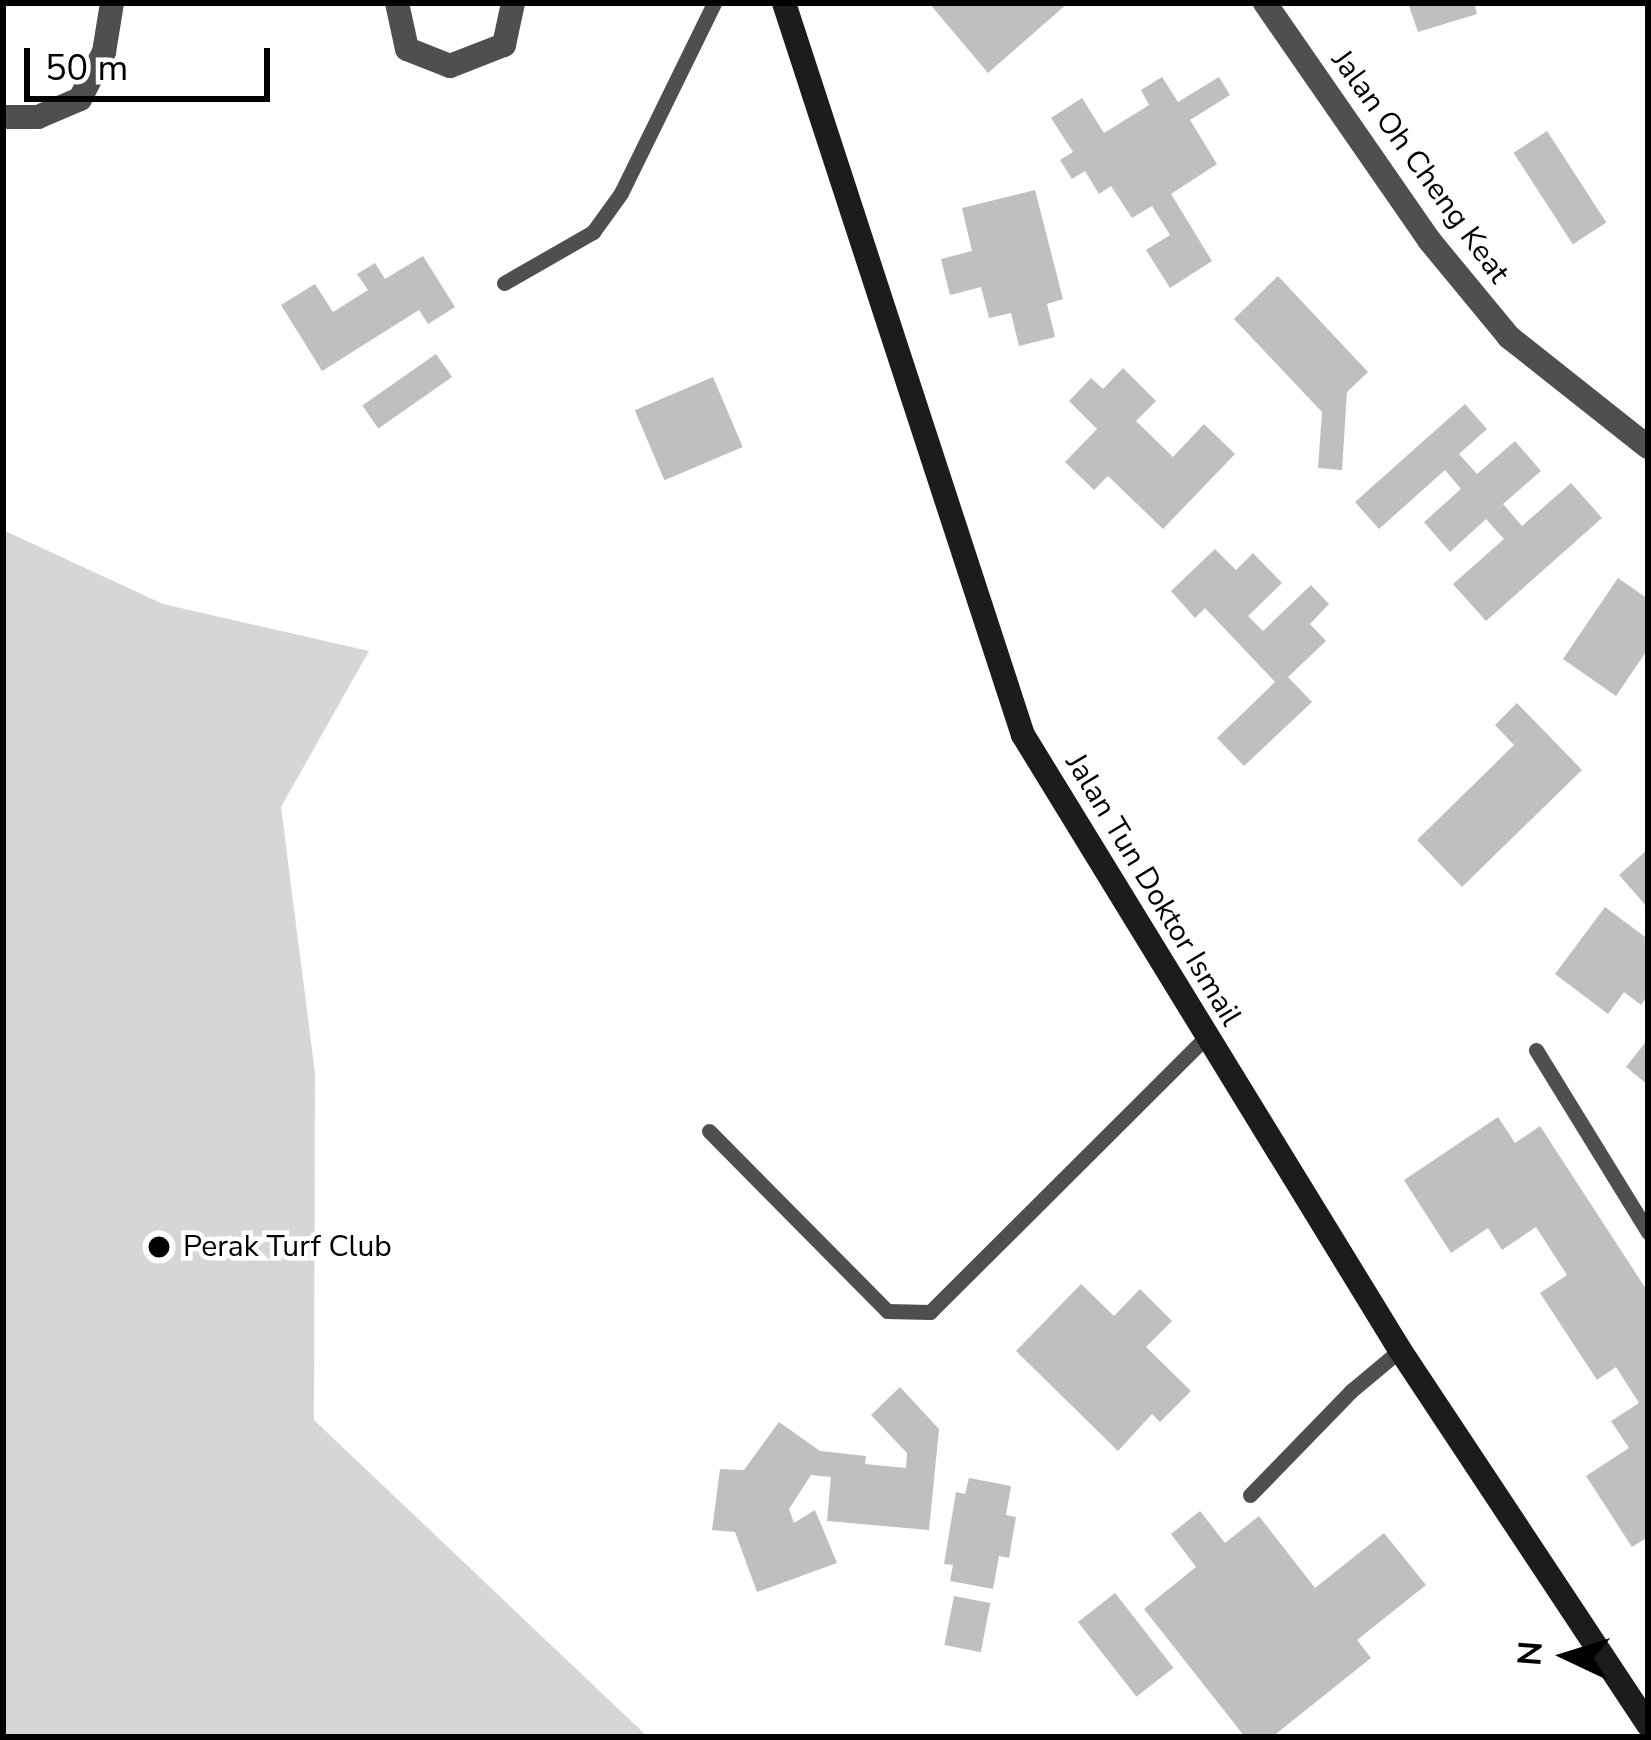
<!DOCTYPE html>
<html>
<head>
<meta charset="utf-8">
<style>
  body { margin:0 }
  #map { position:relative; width:1651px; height:1740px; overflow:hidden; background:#fff; font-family:"Nunito Sans",sans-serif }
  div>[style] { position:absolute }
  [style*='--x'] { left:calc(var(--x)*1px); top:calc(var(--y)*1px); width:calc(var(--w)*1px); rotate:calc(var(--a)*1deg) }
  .green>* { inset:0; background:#d6d6d6 }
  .building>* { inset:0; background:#bfbfbf; transform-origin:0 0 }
  .lane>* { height:15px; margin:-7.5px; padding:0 7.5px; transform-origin:7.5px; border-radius:7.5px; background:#4f4f4f }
  .street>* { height:24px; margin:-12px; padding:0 12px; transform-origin:12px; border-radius:12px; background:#4f4f4f }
  .secondary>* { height:24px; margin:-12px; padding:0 12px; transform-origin:12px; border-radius:12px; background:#1c1c1c }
  .dots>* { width:33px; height:33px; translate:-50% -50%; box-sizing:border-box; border:6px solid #fff; border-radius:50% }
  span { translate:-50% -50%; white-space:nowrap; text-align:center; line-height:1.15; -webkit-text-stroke:9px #fff; paint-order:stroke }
  .street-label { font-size:30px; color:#000 }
  .poi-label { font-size:30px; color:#000 }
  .left { translate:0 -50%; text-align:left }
  .frame { position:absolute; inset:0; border:6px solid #000; pointer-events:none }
  .north { position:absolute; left:1507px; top:1596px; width:120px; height:120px; -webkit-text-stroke:9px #fff; paint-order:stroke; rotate:274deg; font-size:33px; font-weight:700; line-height:48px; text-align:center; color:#000 }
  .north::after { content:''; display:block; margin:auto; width:42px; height:54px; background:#000; clip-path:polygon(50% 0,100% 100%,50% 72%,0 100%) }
  .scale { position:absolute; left:24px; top:48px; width:246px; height:54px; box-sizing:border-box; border:6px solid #000; border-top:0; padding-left:15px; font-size:36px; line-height:42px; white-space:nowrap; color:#000; -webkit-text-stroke:9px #fff; paint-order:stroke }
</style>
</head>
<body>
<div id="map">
  <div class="green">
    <i style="clip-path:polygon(3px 530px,163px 604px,369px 651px,281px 807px,315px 1073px,314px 1420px,648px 1737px,3px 1737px)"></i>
  </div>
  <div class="building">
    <i style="clip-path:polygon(929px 3px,1068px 3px,988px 73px)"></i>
    <i style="clip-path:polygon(1408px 3px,1474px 3px,1477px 14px,1418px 32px)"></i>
    <i style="clip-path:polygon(1162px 77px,1178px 102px,1219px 77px,1230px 95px,1190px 120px,1217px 164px,1171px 194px,1212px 261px,1170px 288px,1146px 250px,1170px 235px,1152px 206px,1132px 218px,1111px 186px,1099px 194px,1085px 171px,1072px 179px,1060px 160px,1073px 152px,1051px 118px,1082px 98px,1104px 133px,1149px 105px,1141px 90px)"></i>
    <i style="left:1547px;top:131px;width:109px;height:40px;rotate:57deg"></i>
    <i style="clip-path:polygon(1035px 190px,1063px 299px,1047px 304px,1055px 337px,1019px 346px,1011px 313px,989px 318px,981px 287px,950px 295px,941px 259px,972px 251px,962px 208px)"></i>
    <i style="clip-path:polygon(423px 256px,455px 307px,428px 324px,419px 310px,322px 371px,281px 305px,315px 284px,333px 312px,368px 290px,357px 274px,375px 263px,385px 279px)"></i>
    <i style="clip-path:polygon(1278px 276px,1368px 372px,1347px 392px,1342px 470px,1318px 468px,1322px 412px,1234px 319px)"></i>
    <i style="left:436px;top:354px;width:28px;height:90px;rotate:55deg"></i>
    <i style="clip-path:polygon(1123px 368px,1156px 401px,1136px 421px,1173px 457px,1204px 424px,1235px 454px,1163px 529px,1108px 476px,1094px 490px,1065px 462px,1097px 429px,1069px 401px,1091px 378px,1103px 389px)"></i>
    <i style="left:713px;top:377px;width:76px;height:85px;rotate:67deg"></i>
    <i style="clip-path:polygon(1465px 404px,1487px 429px,1459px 454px,1477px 474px,1515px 441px,1541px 471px,1503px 504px,1522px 526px,1571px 483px,1602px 518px,1486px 621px,1453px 584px,1504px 539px,1486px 519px,1450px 552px,1424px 522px,1461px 489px,1445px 470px,1379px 529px,1355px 502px)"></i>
    <i style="clip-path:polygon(1215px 549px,1236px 570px,1253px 553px,1282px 583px,1248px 616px,1263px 631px,1311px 585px,1329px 604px,1310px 624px,1326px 641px,1288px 677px,1312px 702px,1244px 766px,1217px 738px,1275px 682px,1205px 608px,1195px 618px,1171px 591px)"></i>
    <i style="clip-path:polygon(1618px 578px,1648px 599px,1648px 649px,1616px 696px,1563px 659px)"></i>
    <i style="clip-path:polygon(1517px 703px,1582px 770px,1462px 887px,1417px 840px,1514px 745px,1495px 725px)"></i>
    <i style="clip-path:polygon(1648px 849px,1648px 908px,1619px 875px)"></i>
    <i style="clip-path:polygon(1605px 907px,1648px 939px,1648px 995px,1641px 1005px,1624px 992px,1608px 1014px,1555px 974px)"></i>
    <i style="clip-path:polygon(1648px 1039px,1648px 1085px,1626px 1067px)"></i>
    <i style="clip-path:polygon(1498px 1117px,1515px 1143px,1540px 1126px,1648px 1292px,1648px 1537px,1632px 1547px,1586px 1476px,1629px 1448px,1611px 1421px,1639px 1403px,1616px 1367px,1597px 1380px,1540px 1293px,1567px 1275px,1536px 1227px,1502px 1250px,1488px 1228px,1451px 1253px,1404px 1180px)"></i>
    <i style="clip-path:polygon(1081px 1284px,1114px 1316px,1140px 1289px,1172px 1321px,1146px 1347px,1191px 1391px,1160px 1422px,1152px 1414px,1118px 1451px,1016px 1351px)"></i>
    <i style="clip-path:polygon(900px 1387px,939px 1429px,929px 1530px,827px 1521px,831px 1477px,811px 1475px,789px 1509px,794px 1523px,815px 1510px,837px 1563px,757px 1592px,735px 1532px,712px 1530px,720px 1469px,744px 1470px,779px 1422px,820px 1451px,866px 1456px,865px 1464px,906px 1468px,907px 1453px,871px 1415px)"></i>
    <i style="clip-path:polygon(969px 1478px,1011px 1486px,1006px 1515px,1016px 1517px,1009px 1558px,999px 1556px,993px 1589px,950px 1581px,953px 1565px,944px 1564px,956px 1492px,965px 1494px)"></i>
    <i style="clip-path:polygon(1200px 1511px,1225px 1543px,1259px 1516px,1315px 1588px,1384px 1533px,1426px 1585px,1357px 1640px,1371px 1658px,1272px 1737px,1245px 1737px,1144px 1609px,1196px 1567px,1171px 1534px)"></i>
    <i style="left:1115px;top:1593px;width:95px;height:47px;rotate:52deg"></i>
    <i style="left:954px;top:1596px;width:37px;height:50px;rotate:11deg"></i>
  </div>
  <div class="lane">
    <i style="--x:504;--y:283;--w:103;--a:-29.8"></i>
    <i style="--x:593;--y:232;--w:48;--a:-54.3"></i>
    <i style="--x:621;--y:193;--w:212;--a:-63.9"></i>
    <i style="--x:1536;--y:1050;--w:214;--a:58.4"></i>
    <i style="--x:709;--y:1131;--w:253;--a:45.3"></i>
    <i style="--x:887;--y:1311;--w:43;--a:1.3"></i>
    <i style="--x:930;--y:1312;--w:391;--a:-44.9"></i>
    <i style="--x:1250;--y:1495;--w:145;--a:-45.8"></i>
    <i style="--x:1351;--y:1391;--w:64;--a:-39.9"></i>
  </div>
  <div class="street">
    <i style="--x:397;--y:3;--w:47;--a:77.7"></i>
    <i style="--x:407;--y:49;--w:46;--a:21.6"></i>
    <i style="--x:450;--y:66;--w:58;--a:-21.3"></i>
    <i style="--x:504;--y:45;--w:43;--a:-77.9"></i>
    <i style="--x:1265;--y:3;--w:288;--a:55.3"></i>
    <i style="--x:1429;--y:240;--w:126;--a:50.5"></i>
    <i style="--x:1509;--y:337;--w:177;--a:38.4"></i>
    <i style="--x:3;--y:117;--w:35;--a:0"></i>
    <i style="--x:38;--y:117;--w:46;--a:-23.2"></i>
    <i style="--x:80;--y:99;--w:53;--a:-62.9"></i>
    <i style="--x:104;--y:52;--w:50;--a:-80.7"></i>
  </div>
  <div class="secondary">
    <i style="--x:784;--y:3;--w:770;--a:71.92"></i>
    <i style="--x:1023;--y:735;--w:721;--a:58.49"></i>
    <i style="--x:1400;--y:1350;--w:449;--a:56.5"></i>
  </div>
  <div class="dots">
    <i style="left:159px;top:1247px;background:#000"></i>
  </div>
  <div class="street-label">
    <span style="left:1420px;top:167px;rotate:54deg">Jalan Oh Cheng Keat</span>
    <span style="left:1153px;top:890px;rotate:59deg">Jalan Tun Doktor Ismail</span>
  </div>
  <div class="poi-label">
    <span class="left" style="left:183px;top:1247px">Perak Turf Club</span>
  </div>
  <div class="frame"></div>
  <div class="north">N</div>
  <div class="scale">50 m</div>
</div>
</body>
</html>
